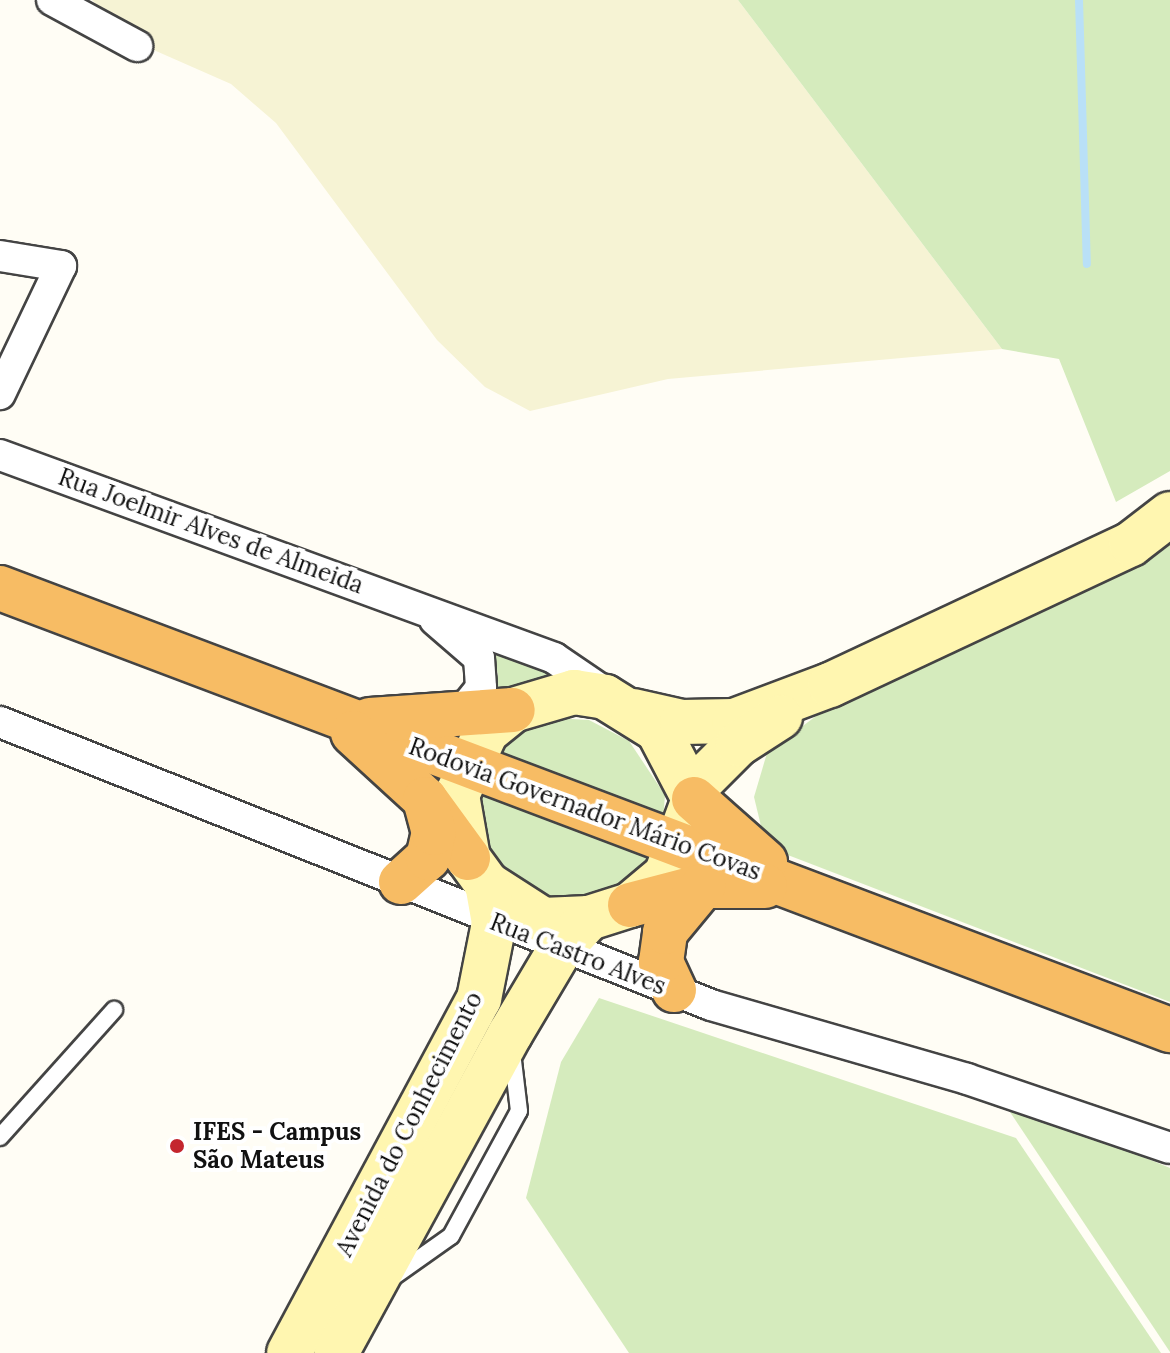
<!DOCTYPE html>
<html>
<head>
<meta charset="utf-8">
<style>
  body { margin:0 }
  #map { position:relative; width:1170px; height:1353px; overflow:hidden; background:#fffdf5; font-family:Lora,serif }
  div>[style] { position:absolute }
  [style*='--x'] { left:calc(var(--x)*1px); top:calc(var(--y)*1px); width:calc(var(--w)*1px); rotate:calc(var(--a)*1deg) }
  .farmland>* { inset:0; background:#f6f3d4 }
  .green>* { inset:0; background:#d5ebbd }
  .stream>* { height:8px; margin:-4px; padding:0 4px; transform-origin:4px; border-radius:4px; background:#b9e0f7 }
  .roads { filter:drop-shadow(2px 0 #444) drop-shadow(-2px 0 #444) drop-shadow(0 2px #444) drop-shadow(0 -2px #444) }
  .service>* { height:16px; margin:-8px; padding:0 8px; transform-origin:8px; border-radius:8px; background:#fff }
  .minor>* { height:30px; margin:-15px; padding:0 15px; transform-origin:15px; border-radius:15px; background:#fff }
  .secondary>* { height:44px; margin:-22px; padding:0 22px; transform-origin:22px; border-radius:22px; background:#fff6b0 }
  .trunk>* { height:44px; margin:-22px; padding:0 22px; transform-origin:22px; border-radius:22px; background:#f7bc64 }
  .dots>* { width:22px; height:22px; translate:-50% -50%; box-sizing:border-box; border:4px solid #fff; border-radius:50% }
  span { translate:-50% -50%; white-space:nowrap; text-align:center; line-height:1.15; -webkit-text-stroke:8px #fff; paint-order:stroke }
  .street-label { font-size:24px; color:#111 }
  .poi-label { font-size:24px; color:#111; font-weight:700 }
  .left { translate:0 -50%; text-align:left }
</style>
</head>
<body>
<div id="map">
  <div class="farmland">
    <i style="clip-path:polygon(92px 0,738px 0,1002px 349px,668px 379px,530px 411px,485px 387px,437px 340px,276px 123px,231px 84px,131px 40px)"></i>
  </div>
  <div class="green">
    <i style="clip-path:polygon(738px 0,1170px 0,1170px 471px,1116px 502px,1059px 359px,1002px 349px)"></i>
    <i style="clip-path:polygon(1170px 536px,1170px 1002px,780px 852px,761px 826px,754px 797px,767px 753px,824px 710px)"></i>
    <i style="clip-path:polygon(492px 649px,571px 680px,486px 701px,498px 675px)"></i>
    <i style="clip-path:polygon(553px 718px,589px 720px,629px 741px,665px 795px,663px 821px,486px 755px,513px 725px)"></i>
    <i style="clip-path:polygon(471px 790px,648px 857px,638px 877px,606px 898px,562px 899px,523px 887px,492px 860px)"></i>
    <i style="clip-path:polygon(599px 998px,1016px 1138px,1161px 1353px,629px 1353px,526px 1198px,561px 1062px)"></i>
    <i style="clip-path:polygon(1000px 1097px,1170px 1168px,1170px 1352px)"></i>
  </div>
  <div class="stream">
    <i style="--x:1079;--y:0;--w:264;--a:88.3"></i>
  </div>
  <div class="roads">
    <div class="service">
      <i style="--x:0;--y:1137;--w:171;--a:-48.1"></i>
      <i style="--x:393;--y:1277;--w:71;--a:-35.3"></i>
      <i style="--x:451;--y:1236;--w:142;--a:-61.5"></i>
      <i style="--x:519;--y:1111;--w:59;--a:-96.8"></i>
    </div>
    <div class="minor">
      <i style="--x:52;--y:0;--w:97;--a:28.4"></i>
      <i style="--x:0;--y:256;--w:62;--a:9.3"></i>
      <i style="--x:61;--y:266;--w:142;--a:115.5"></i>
      <i style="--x:0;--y:455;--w:590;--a:20.12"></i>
      <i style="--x:554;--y:658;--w:64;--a:34.2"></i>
      <i style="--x:435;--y:620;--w:58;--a:40.8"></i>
      <i style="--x:479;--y:658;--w:30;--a:86"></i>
      <i style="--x:481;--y:688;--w:40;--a:129"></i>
      <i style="--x:0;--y:722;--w:765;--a:21.7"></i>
      <i style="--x:711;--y:1005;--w:266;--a:16.1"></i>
      <i style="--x:967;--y:1079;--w:214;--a:18.8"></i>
    </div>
    <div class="secondary">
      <i style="--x:574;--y:692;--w:31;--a:9"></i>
      <i style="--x:605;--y:697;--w:62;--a:31.9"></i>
      <i style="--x:658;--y:730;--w:78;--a:62.4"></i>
      <i style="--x:694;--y:799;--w:81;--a:110.2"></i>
      <i style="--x:666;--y:875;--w:47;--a:140.2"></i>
      <i style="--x:630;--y:905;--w:43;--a:162.4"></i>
      <i style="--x:589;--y:918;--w:46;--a:177.5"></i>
      <i style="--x:543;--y:920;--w:67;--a:-147.3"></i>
      <i style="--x:487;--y:884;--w:32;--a:-126"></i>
      <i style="--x:468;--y:858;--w:64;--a:-99.9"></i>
      <i style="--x:457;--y:795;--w:69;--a:-65.3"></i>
      <i style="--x:486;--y:732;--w:35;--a:-39"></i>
      <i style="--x:513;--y:710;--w:64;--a:-16.4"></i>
      <i style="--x:633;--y:711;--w:50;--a:12.7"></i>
      <i style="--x:682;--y:722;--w:52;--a:-1.1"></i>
      <i style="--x:734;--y:721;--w:103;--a:-20.6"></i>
      <i style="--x:830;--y:685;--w:332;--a:-25.1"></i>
      <i style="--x:1131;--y:544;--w:49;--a:-37.6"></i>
      <i style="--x:693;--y:789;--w:64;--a:-45"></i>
      <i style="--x:738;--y:744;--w:50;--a:-32.7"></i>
      <i style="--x:289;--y:1353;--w:402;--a:-61.8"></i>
      <i style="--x:479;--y:999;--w:77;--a:-78.8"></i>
      <i style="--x:494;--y:923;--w:40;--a:-100"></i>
      <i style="--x:336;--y:1353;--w:363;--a:-61.4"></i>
      <i style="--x:510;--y:1034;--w:100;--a:-59.3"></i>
      <i style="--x:561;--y:948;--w:41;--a:-47"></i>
    </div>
    <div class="trunk">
      <i style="--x:0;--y:588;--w:1251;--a:20.7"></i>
      <i style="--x:370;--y:720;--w:143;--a:-4"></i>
      <i style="--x:353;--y:733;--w:98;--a:42.5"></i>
      <i style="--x:425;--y:799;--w:73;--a:53.9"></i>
      <i style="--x:694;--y:799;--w:95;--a:41.6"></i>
      <i style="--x:401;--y:882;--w:36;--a:-42"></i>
      <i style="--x:428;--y:858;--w:26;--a:-77"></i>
      <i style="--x:434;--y:833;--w:35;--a:-105"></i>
      <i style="--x:630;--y:905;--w:75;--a:-14.6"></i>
      <i style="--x:703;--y:886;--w:62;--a:0"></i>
      <i style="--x:674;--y:990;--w:31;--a:-115"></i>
      <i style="--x:661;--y:962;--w:30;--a:-82"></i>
      <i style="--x:665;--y:932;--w:60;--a:-50.4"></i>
    </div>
  </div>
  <div class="dots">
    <i style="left:177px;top:1146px;background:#c4262e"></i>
  </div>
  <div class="street-label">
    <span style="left:211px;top:531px;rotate:20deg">Rua Joelmir Alves de Almeida</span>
    <span style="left:585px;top:809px;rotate:20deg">Rodovia Governador Mário Covas</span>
    <span style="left:578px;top:954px;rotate:21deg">Rua Castro Alves</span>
    <span style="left:409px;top:1124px;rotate:-63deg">Avenida do Conhecimento</span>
  </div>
  <div class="poi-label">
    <span class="left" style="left:193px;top:1146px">IFES - Campus<br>São Mateus</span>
  </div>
</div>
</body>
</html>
